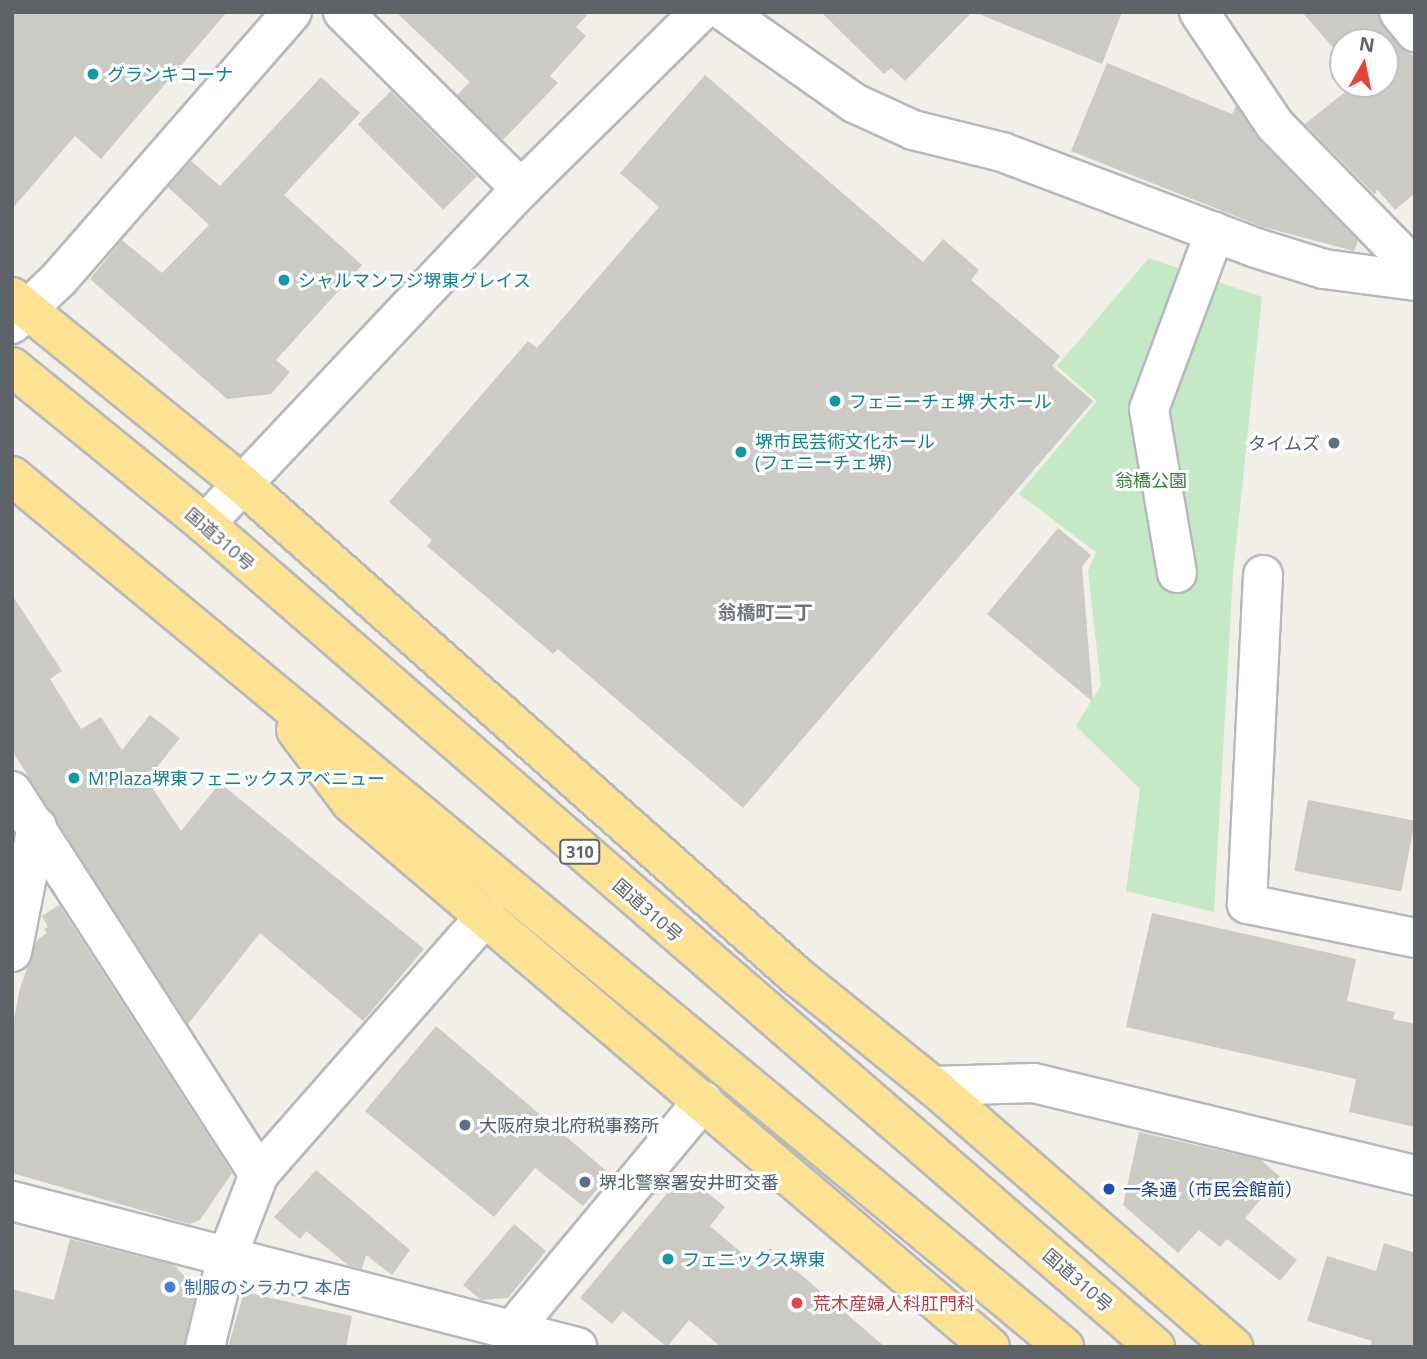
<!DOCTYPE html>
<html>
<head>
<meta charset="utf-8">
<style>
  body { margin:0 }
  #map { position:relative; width:1427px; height:1359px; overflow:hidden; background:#f1efe8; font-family:"Open Sans","Noto Sans JP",sans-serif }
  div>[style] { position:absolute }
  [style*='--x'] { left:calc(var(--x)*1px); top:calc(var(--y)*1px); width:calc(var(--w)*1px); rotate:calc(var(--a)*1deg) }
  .green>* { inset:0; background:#c5e8c5 }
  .building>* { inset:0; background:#cccac5; transform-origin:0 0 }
  .roads { filter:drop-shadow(2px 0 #b5b8bc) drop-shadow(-2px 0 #b5b8bc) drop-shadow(0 2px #b5b8bc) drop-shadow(0 -2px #b5b8bc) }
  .minor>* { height:38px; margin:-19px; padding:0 19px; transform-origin:19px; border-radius:19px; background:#fff }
  .highway>* { height:38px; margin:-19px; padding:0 19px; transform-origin:19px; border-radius:19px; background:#fde293 }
  .dots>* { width:19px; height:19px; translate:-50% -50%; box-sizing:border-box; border:4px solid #fff; border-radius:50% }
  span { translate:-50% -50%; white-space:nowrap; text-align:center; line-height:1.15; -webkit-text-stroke:6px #fff; paint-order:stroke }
  .shield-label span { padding:2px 5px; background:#fff; border:2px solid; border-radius:5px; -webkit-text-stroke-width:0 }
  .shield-label { font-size:16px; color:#5f6368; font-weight:700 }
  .culture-label { font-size:18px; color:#0d838f }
  .left { translate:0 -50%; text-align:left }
  .service-label { font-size:18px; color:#4e5e75 }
  .right { translate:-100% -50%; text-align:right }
  .park-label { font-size:18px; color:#348238 }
  .street-label { font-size:18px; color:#5f6368 }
  .transit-label { font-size:18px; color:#164399 }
  .shop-label { font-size:18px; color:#366cbe }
  .health-label { font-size:18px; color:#be3a42 }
  .neighbourhood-label { font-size:19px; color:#70757a; font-weight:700 }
  .frame { position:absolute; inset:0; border:14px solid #5f6368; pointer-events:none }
  .north { position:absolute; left:1329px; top:28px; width:70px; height:70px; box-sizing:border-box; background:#fff; border:2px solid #bfc1c3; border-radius:50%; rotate:9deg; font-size:19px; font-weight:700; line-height:28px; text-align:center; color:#5f6368 }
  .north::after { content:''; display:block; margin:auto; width:24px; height:32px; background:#ea4335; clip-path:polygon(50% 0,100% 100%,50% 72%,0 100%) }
</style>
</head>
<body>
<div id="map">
  <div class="green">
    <i style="clip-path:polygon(1149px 258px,1262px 297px,1233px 574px,1214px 912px,1126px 891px,1140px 789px,1076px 726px,1101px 685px,1088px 571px,1096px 552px,1019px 494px,1097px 401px,1057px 366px)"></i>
  </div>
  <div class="building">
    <i style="clip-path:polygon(12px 12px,227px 12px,101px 159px,75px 136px,12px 209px)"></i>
    <i style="clip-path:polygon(396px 12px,590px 12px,576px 27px,586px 36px,550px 76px,558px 83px,503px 140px,457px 95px,470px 82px)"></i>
    <i style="clip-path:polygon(821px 12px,972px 12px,905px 81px,891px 68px,884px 74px)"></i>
    <i style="clip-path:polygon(974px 12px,1122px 12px,1102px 64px)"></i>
    <i style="clip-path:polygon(1302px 12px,1376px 12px,1398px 46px,1415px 57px,1415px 193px,1395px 210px,1377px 189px,1375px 195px,1305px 124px,1355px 84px,1385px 84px,1385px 42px,1343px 42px,1343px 59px)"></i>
    <i style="clip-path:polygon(1107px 63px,1232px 114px,1236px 106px,1259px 140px,1358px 241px,1354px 251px,1263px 227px,1071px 151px)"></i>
    <i style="clip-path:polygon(705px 75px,923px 262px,943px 239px,979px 270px,971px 280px,1060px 356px,1052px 366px,1093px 401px,743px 808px,558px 649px,553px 654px,427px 546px,432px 540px,389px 502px,528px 341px,537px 348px,659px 207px,620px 173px)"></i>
    <i style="clip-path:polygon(321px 77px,360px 113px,284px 195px,362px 265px,276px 360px,290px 372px,271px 394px,227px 399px,90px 279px,122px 240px,162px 273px,209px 225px,168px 187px,191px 161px,220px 186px)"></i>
    <i style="left:391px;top:91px;width:121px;height:47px;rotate:45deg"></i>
    <i style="clip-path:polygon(1058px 528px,1091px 555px,1082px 567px,1093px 702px,987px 614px)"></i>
    <i style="clip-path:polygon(12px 595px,62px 671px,50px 679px,81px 729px,101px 717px,122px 750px,150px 715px,180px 738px,147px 780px,181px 831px,220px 783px,424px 949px,363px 1021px,260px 933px,188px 1024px,12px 751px)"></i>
    <i style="left:1308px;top:800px;width:109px;height:72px;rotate:11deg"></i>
    <i style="clip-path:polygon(59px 905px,232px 1173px,200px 1220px,189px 1224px,12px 1173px,12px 1028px,20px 988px,37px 940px,47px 933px,44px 929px,48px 927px,42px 916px)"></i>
    <i style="clip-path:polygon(1152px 913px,1356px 959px,1347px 1001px,1395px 1012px,1393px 1019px,1415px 1024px,1415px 1127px,1349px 1112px,1356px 1079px,1126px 1027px)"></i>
    <i style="clip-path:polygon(436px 1026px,610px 1174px,583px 1206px,535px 1168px,494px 1217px,365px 1111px)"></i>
    <i style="clip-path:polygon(1139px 1132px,1261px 1160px,1280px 1177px,1245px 1218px,1297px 1260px,1280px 1281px,1227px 1239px,1220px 1247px,1199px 1230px,1178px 1253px,1123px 1205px)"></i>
    <i style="clip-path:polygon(316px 1170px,410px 1250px,392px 1275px,366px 1255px,362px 1269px,348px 1265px,306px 1231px,300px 1239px,274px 1217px)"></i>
    <i style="clip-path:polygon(684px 1173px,725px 1207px,710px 1226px,756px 1265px,770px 1248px,885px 1347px,721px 1347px,689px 1320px,667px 1347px,623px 1311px,612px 1324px,580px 1298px)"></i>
    <i style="clip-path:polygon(514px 1224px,546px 1251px,508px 1298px,481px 1300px,463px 1285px)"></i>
    <i style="clip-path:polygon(70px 1239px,174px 1265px,197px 1289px,184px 1347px,12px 1347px,12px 1289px,54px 1300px)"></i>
    <i style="clip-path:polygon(1384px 1243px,1415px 1253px,1415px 1347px,1370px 1347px,1372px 1341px,1307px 1321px,1327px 1256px,1376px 1271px)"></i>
    <i style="clip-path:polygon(244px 1292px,352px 1316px,346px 1347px,228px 1347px)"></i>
  </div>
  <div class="roads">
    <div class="minor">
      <i style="--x:343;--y:12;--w:251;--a:44.8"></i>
      <i style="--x:725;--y:12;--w:158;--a:35.2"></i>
      <i style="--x:854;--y:103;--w:65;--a:24.6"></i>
      <i style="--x:913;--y:130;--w:92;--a:13.9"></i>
      <i style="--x:1002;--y:152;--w:272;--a:20.7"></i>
      <i style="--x:1256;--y:248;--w:71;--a:17.2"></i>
      <i style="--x:1324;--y:269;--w:92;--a:7.5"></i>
      <i style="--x:1199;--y:12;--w:136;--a:56.1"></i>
      <i style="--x:1275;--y:125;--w:200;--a:45.6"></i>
      <i style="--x:1399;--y:12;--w:26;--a:51"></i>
      <i style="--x:12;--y:324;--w:65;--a:-43.8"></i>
      <i style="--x:59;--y:279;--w:354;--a:-48.9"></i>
      <i style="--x:205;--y:524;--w:461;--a:-46.7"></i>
      <i style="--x:521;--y:189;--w:252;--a:-44.7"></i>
      <i style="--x:1177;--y:573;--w:166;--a:-99.7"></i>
      <i style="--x:1149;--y:409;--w:189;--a:-69.6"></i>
      <i style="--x:1263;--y:575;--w:329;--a:92.8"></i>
      <i style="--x:1247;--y:904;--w:171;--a:11.4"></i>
      <i style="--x:12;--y:791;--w:456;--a:57.2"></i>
      <i style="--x:12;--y:952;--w:128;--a:-78.8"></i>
      <i style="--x:933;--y:1086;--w:101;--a:-1.7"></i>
      <i style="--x:1034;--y:1083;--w:392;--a:13.6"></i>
      <i style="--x:12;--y:1201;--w:584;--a:14.49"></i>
      <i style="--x:513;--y:1329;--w:297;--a:-50.2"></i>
      <i style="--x:205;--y:1347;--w:93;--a:-76.3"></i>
      <i style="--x:227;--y:1257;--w:89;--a:-68.9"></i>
      <i style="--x:259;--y:1174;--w:344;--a:-48.7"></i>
    </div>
    <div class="highway">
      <i style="--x:12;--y:297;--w:295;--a:39.1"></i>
      <i style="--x:241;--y:483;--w:746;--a:41.58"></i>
      <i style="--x:799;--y:978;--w:172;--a:38.9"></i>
      <i style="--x:933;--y:1086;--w:398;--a:41"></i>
      <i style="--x:12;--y:367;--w:249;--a:39.1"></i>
      <i style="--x:205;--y:524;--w:1257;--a:40.9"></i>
      <i style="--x:12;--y:476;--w:1366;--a:39.62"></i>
      <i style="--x:296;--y:730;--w:91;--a:53"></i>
      <i style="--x:351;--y:803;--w:839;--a:40.41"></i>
    </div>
  </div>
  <div class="dots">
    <i style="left:93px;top:74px;background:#0f9aa8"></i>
    <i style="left:284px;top:280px;background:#0f9aa8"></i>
    <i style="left:835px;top:401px;background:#0f9aa8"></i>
    <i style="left:1334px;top:443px;background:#5c6f8a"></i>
    <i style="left:741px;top:452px;background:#0f9aa8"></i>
    <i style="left:74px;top:778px;background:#0f9aa8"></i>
    <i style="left:465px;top:1125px;background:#5c6f8a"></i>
    <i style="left:585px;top:1182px;background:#5c6f8a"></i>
    <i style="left:1109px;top:1189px;background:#1a4fb4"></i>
    <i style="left:668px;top:1259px;background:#0f9aa8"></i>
    <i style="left:170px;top:1287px;background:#3f7fe0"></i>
    <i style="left:797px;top:1303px;background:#e0444e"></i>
  </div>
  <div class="shield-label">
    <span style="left:580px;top:852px">310</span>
  </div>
  <div class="culture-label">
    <span class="left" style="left:107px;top:74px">グランキコーナ</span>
    <span class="left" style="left:298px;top:280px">シャルマンフジ堺東グレイス</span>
    <span class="left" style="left:849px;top:401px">フェニーチェ堺 大ホール</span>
    <span class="left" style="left:755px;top:452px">堺市民芸術文化ホール<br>(フェニーチェ堺)</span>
    <span class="left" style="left:88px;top:778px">M'Plaza堺東フェニックスアベニュー</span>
    <span class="left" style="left:682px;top:1259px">フェニックス堺東</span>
  </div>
  <div class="service-label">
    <span class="right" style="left:1320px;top:443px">タイムズ</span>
    <span class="left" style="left:479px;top:1125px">大阪府泉北府税事務所</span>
    <span class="left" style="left:599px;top:1182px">堺北警察署安井町交番</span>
  </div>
  <div class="park-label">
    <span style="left:1151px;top:480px">翁橋公園</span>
  </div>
  <div class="street-label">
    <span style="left:220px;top:539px;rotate:41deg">国道310号</span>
    <span style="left:648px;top:910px;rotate:41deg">国道310号</span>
    <span style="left:1078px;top:1280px;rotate:41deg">国道310号</span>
  </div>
  <div class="transit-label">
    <span class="left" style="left:1123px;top:1189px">一条通（市民会館前）</span>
  </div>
  <div class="shop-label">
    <span class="left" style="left:184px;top:1287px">制服のシラカワ 本店</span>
  </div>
  <div class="health-label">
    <span class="left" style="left:813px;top:1303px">荒木産婦人科肛門科</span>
  </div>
  <div class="neighbourhood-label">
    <span style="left:765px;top:613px">翁橋町二丁</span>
  </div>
  <div class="frame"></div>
  <div class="north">N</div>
</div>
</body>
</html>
